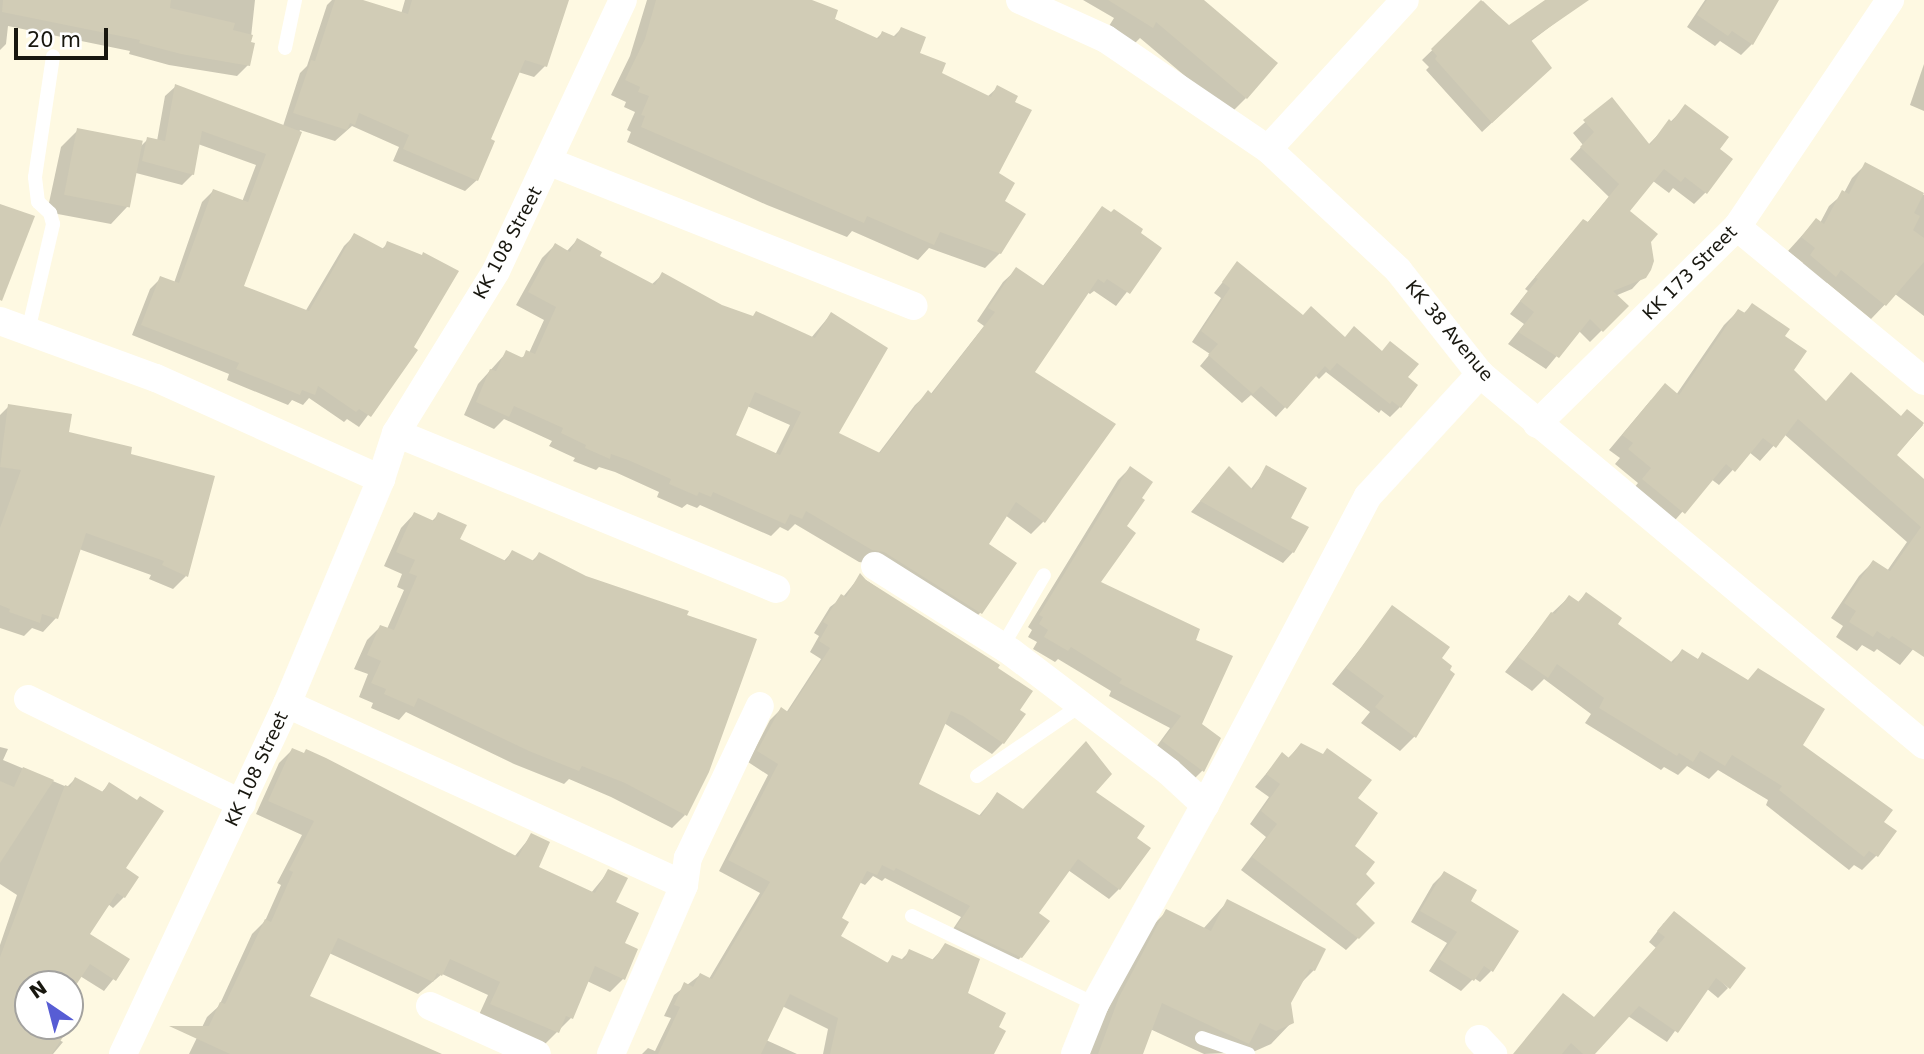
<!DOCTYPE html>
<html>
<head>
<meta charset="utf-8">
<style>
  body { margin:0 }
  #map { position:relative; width:1924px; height:1054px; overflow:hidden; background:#fef9e2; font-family:"DejaVu Sans",sans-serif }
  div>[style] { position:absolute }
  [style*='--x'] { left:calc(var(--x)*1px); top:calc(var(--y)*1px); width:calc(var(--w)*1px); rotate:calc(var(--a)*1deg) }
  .shadow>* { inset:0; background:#0003 }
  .building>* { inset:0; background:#d1ccb6; transform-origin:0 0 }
  .service>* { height:14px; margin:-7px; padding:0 7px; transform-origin:7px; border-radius:7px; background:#fff }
  .minor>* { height:28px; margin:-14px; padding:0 14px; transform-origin:14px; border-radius:14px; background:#fff }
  span { translate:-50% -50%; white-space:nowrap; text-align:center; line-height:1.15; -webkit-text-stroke:5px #fff; paint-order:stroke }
  .street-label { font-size:18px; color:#18170f }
  .north { position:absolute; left:14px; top:970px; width:70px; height:70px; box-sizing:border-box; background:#fff; border:2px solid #a3a29f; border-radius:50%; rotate:325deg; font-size:19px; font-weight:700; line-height:28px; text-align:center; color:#18170f }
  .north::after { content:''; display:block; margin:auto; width:24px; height:32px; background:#575dd4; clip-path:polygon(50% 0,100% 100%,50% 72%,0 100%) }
  .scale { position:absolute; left:14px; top:28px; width:94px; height:32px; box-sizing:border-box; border:4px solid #18170f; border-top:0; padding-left:9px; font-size:21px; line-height:24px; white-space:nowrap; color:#18170f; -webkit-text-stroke:5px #fff; paint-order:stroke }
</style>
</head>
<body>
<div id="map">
  <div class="shadow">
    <i style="clip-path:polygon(0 0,255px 0,248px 65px,237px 76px,169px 65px,129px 54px,130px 51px,8px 26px,6px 44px,0 50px)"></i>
    <i style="clip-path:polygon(332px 0,358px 0,401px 14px,405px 0,549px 0,545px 66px,534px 77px,518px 72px,488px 140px,477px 180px,465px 191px,393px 161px,399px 147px,352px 126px,335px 141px,300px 130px,241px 287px,305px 312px,344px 246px,355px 235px,381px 250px,388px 243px,412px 348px,416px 351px,359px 427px,347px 419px,344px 422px,309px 398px,303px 405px,292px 400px,288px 405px,227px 380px,229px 374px,132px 335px,150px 289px,161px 278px,174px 283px,202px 202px,213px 191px,242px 202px,256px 165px,198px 144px,193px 174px,182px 185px,136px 173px,127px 207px,111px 224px,47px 212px,61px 147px,78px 130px,140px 147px,148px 139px,157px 141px,165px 96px,176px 86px,283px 126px,300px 73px,307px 66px,327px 5px)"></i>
    <i style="clip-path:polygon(647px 0,795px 0,876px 39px,882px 33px,893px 37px,901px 29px,917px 54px,940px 74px,987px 97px,997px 88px,1000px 253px,985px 268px,929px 248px,918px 260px,852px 231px,847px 237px,767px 205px,627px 142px,631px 132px,627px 130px,635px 112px,624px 107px,626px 102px,611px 95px,630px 56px)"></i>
    <i style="clip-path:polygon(1083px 0,1201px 0,1246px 98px,1230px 114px,1140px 38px,1135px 43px,1109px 26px,1114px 18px)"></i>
    <i style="clip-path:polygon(1548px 0,1558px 0,1568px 13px,1530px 42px,1540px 78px,1482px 132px,1426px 70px,1429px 67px,1422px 60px,1483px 1px,1509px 27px)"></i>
    <i style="clip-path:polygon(1705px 0,1778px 0,1752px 44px,1741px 55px,1720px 41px,1715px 46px,1687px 27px)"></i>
    <i style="clip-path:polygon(1924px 64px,1924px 111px,1910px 105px)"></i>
    <i style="clip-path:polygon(1611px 99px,1648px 145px,1685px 107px,1718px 150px,1706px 192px,1694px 204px,1673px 188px,1669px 193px,1653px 181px,1628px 211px,1649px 241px,1644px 276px,1632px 289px,1615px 296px,1626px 306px,1590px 342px,1578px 330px,1546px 369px,1508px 344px,1524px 324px,1510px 314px,1528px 291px,1525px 289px,1572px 233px,1587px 223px,1609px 197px,1570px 159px,1583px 145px,1573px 133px)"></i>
    <i style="clip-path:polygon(1865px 165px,1924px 195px,1924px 316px,1895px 294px,1871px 319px,1827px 283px,1821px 289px,1797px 270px,1803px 263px,1788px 251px,1816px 220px,1820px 223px,1829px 206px,1844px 193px,1852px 178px)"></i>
    <i style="clip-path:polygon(evenodd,1102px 208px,1160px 249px,1116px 306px,1094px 291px,1090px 294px,1087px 292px,1032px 372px,1043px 522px,1031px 534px,1005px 515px,986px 544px,980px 613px,968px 625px,871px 564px,859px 562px,795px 524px,788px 531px,780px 527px,771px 536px,700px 505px,697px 508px,687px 504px,682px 508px,657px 497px,659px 492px,615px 472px,599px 467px,596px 470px,573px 461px,575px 458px,549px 446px,552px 441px,504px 419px,494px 429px,464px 415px,478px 384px,506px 353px,521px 358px,529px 353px,544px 320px,516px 305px,542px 258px,555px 245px,566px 252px,577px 240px,597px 256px,651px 285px,662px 275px,721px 307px,811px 338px,831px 314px,836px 433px,878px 454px,915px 405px,928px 393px,930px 395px,984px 326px,977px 321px,1003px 282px,1016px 270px,1042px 287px,1102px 208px,747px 406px,790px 425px,775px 455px,733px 436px,747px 406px)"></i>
    <i style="clip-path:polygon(1237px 264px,1303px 317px,1406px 378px,1400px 407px,1390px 417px,1381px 410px,1379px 413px,1326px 372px,1319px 379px,1315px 375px,1276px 417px,1251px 395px,1242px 403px,1200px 366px,1210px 354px,1192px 342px,1221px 298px,1214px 293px)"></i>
    <i style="clip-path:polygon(1752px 305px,1783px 337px,1791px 370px,1825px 402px,1901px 418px,1907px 411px,1923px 425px,1895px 456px,1924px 481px,1924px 636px,1900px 665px,1877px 649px,1874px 652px,1862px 645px,1857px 651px,1836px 637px,1843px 626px,1831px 618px,1859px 576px,1873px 562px,1887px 571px,1907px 542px,1784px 434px,1760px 461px,1749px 452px,1719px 485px,1711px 479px,1669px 527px,1629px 494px,1638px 483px,1615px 464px,1620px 458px,1609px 450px,1651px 400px,1676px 395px,1724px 325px,1738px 311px,1743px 314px)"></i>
    <i style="clip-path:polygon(9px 406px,67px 433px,129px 455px,186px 576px,173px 589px,149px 579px,151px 575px,79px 549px,56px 618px,43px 632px,32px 628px,24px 636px,0 628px,0 415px)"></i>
    <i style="clip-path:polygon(1130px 468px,1125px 527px,1098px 583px,1200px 725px,1219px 739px,1202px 771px,1190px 783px,1151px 754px,1170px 728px,1109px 696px,1111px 691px,1058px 659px,1055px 662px,1033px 649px,1037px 642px,1028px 637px,1032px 630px,1028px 627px,1118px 480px)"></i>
    <i style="clip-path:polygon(1267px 468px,1293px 552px,1283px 563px,1191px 512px,1219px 479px,1250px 490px)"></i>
    <i style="clip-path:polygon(414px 514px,431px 522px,439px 514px,458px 540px,503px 562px,512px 552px,531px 562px,539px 554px,685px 815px,672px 828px,611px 797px,569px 779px,564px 784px,514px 764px,406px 712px,399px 720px,371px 708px,373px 703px,359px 697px,368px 674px,354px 669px,367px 640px,380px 627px,387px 629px,404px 590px,397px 587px,402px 574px,384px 566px,401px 528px)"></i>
    <i style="clip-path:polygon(860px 576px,996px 669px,1018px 710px,1003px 743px,992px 754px,944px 723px,917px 784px,978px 817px,997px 794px,1022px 811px,1094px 792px,1134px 838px,1119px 889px,1109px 899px,1068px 870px,1037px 914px,1021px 957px,1010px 968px,947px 938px,961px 917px,885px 878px,882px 881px,873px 876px,865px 885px,859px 882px,840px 919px,839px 936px,886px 964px,893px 957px,901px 960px,909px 952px,931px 961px,946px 945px,966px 994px,997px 1028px,992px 1054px,823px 1054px,828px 1029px,782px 1006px,766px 1040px,797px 1054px,642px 1054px,648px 1048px,655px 1051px,671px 1018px,664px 1016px,674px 995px,700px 975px,709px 979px,760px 893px,719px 871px,768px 775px,748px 762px,770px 720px,781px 709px,786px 713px,821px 659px,810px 652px,819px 636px,814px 633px,830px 607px,843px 597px)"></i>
    <i style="clip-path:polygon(1586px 594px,1616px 624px,1670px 663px,1682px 651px,1697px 660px,1703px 654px,1894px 832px,1876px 856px,1862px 870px,1854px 865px,1849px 870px,1766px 805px,1768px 800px,1718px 770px,1709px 779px,1687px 766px,1678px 775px,1664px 767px,1661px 770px,1585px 723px,1591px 714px,1544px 679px,1532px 691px,1505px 672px,1551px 614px,1569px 597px,1577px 603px)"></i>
    <i style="clip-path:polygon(1393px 608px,1439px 659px,1415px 736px,1400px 751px,1361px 723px,1370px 712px,1332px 684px)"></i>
    <i style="clip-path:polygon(1301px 745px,1355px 799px,1352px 847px,1364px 874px,1354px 904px,1373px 923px,1346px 950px,1241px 870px,1266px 837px,1250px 824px,1269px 797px,1255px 787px,1282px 755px,1287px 759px)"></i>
    <i style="clip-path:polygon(0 747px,8px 749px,3px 760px,67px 787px,75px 779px,101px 793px,109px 784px,124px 868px,124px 897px,113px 908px,108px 904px,88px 935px,128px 960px,104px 991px,80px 976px,70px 991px,70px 984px,28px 984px,28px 1026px,68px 1026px,59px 1040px,63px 1042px,53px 1054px,0 1054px,0 945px,17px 895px,0 884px)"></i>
    <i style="clip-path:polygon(292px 750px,514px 857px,531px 836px,536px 868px,591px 893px,609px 871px,623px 944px,623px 979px,610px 992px,587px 981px,571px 1018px,544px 1045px,478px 1017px,488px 995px,442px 974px,418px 994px,329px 953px,308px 997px,439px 1054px,189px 1054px,207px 1017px,219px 1006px,252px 934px,265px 921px,281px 885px,277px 883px,302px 835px,256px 814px,279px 763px)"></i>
    <i style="clip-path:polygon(1444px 873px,1468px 901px,1491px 971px,1480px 982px,1474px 978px,1461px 991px,1429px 971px,1447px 943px,1411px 922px,1433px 884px)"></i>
    <i style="clip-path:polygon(1228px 901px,1314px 970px,1300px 984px,1289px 1003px,1292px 1022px,1271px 1044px,1253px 1052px,1204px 1054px,1150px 1029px,1141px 1054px,1086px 1054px,1145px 933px,1167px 911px,1203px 929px)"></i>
    <i style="clip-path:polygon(1664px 923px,1728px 988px,1718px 998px,1706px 988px,1667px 1042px,1628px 1016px,1593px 1054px,1514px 1054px,1594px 1018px,1656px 948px,1649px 942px)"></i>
  </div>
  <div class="building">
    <i style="clip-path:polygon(3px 0,171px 0,170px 8px,235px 23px,233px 30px,253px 35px,251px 42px,255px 43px,250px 66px,181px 54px,139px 43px,140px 40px,2px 12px)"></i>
    <i style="clip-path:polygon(335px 0,363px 0,408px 14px,412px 0,569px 0,547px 67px,525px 60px,491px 139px,495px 141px,478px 181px,403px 149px,409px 135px,359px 113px,355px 125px,350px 123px,347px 130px,293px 113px,311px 60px,315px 61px)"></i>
    <i style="clip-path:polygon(656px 0,812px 0,838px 10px,835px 19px,879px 39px,882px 31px,896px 37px,901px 27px,926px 37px,920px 53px,946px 63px,942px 73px,991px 97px,997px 85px,1018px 96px,1015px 102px,1032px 110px,999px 173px,1015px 183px,1005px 201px,1026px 214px,1001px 254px,940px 232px,934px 245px,867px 216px,864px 223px,641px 127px,645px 116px,641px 115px,649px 96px,638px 92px,640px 87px,625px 80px,645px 39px)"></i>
    <i style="clip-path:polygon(1108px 0,1204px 0,1278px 63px,1247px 99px,1156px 22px,1153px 28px)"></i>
    <i style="clip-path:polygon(1481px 0,1509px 25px,1545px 0,1589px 0,1531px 40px,1552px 68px,1492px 123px,1435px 59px,1437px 56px,1431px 49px)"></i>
    <i style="clip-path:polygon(1707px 0,1779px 0,1753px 45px,1732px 31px,1728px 36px,1697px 15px)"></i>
    <i style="clip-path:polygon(175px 84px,302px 132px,244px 286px,309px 311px,354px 233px,384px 249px,387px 241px,422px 255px,423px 252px,459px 271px,414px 347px,418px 350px,371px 417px,359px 409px,356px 412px,318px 386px,315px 395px,302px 390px,300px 395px,236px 369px,239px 363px,141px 325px,160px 276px,179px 283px,213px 189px,248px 202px,266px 154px,202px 131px,194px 175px,142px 161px,147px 137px,165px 141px)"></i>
    <i style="clip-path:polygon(1612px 97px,1650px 145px,1669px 119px,1672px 122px,1685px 104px,1729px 137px,1720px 149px,1733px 159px,1707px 194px,1685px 177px,1681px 182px,1664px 169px,1630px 211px,1658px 234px,1651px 242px,1654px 261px,1651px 270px,1646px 278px,1613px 291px,1629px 306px,1603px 332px,1590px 319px,1559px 358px,1518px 332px,1534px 312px,1520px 301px,1538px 279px,1535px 277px,1583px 219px,1588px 222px,1619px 184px,1580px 147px,1594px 132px,1583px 120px)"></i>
    <i style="left:77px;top:128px;width:67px;height:68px;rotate:11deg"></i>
    <i style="clip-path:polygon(1865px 162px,1924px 193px,1914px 213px,1920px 216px,1913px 230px,1924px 238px,1924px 262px,1886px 306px,1841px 270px,1836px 277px,1810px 255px,1815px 248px,1801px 237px,1816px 218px,1824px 224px,1842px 190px,1849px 194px)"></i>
    <i style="clip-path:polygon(0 204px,35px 216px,2px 301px,0 300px)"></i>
    <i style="clip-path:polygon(evenodd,1102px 206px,1111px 212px,1114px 209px,1143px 229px,1141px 233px,1162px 248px,1130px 294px,1107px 279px,1104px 283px,1098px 279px,1035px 372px,1116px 424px,1045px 523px,1016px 502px,989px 544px,1017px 563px,982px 614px,884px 552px,872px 550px,806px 511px,802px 519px,790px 514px,785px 524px,713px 492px,711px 497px,699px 492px,697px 496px,669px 484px,671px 479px,628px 460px,611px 454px,610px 459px,585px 448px,586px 445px,561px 433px,563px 428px,514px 406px,509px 417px,476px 402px,490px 369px,496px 371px,506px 350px,523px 358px,526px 350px,535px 354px,556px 307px,528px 292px,555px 243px,570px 252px,577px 238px,602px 252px,600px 256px,655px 285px,662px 272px,722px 305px,753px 316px,756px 311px,815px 338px,831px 312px,888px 348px,839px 433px,880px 453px,928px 390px,932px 394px,995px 312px,988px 308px,1016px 267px,1044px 286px,1102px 206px,755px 392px,801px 412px,780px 455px,736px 435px,755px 392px)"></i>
    <i style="clip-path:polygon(1237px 261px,1303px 315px,1311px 306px,1345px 337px,1354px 326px,1382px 351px,1390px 341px,1419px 364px,1408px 377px,1418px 385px,1401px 408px,1392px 401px,1390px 404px,1337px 363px,1330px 371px,1325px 366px,1287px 409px,1261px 386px,1253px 394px,1208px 355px,1218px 344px,1201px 331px,1230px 288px,1222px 282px)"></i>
    <i style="clip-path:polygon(1752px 303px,1790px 329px,1785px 336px,1807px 351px,1794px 370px,1826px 401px,1851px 372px,1901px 416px,1907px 409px,1924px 423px,1897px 455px,1924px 479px,1924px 657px,1892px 636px,1889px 639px,1877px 631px,1873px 637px,1849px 622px,1856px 611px,1844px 603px,1873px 560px,1890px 571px,1921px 527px,1798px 419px,1776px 448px,1763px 438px,1735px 472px,1726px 464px,1685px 514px,1642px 479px,1651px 468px,1628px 449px,1633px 443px,1622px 435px,1665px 383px,1679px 395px,1738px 309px,1745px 313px)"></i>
    <i style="clip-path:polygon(8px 404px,72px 414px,69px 432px,132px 447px,131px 454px,215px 476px,188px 577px,162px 565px,164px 561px,86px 533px,58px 619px,42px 614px,40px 623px,9px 612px,10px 609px,0 605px,0 528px,21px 470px,0 467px)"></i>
    <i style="clip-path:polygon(1266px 465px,1307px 488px,1291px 518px,1309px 527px,1294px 553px,1200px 501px,1229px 466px,1253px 490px)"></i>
    <i style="clip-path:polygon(1130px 466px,1153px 482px,1142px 498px,1145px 500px,1127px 526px,1136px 533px,1101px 582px,1200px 629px,1196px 640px,1233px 656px,1202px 724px,1221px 738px,1204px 772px,1162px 741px,1181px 716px,1119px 683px,1122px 679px,1071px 647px,1068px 651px,1044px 637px,1048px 630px,1039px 624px,1043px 617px,1039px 615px)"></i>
    <i style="clip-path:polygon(414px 512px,434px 521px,438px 512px,467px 525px,460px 539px,506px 561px,512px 550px,534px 561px,539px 552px,586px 576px,689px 611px,687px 615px,757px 639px,709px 772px,687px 816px,625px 783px,582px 766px,579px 771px,529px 751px,418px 698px,414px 707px,384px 694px,386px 689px,371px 683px,381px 661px,367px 655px,380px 625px,394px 630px,417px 576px,409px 573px,415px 560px,396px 552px)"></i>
    <i style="clip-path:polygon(860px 573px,866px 580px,1000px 665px,998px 668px,1033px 691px,1020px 710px,1026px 714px,1004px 744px,963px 716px,951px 711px,919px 784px,981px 816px,997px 792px,1023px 809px,1086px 741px,1112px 774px,1096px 792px,1145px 826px,1137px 838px,1151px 848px,1120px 890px,1078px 859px,1039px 913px,1050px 921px,1022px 958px,956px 927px,970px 906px,896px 868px,894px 871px,882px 865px,877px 875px,867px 871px,842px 918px,849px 922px,841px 936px,888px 963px,892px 955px,904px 960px,909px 949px,934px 960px,945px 943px,980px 959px,968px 993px,1006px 1013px,999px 1027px,1006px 1031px,994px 1054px,830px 1054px,838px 1018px,790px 994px,761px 1054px,658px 1054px,680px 1007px,674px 1005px,684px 982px,693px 987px,700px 973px,712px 979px,770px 882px,728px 860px,778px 764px,757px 751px,781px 707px,788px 712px,830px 648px,819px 641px,828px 625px,823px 622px,841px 594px,846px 597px)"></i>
    <i style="clip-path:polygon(1586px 592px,1622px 618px,1618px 624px,1673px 663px,1682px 649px,1698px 659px,1702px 652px,1748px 680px,1758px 668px,1825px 709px,1803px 745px,1893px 810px,1884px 822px,1897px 831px,1878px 857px,1869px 851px,1864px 857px,1779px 790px,1782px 786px,1732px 755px,1725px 766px,1700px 751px,1693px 762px,1679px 753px,1677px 756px,1599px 708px,1604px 698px,1557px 664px,1548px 678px,1518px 657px,1551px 612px,1555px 614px,1569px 595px,1579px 602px)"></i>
    <i style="clip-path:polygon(1392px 605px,1450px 647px,1442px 658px,1452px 666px,1450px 670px,1455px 674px,1416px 738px,1375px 707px,1384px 696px,1346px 668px)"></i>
    <i style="clip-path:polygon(1301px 743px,1323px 754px,1327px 748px,1372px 780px,1358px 798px,1378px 813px,1355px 846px,1375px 862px,1366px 874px,1375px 883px,1356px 904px,1375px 923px,1359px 939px,1252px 857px,1277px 824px,1261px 811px,1280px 784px,1266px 774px,1282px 752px,1289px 758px)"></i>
    <i style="clip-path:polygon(292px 748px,304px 753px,306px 749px,326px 758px,518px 857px,531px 833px,550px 842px,539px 867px,595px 893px,608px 869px,628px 878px,616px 902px,639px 913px,625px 943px,638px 949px,625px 980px,595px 966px,573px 1019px,566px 1016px,559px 1033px,490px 1004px,500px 982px,450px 959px,442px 976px,437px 973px,433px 982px,338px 938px,310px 996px,442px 1054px,230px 1054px,169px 1026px,209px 1026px,220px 1002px,225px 1004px,265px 919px,271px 922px,293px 872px,289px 870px,314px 821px,268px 801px)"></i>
    <i style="clip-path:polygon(23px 767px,54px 780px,0 863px,0 781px,14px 787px)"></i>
    <i style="clip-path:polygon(75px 777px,103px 792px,109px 782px,137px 800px,140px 796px,164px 811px,126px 868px,139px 877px,125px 898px,117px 893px,90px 934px,130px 959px,116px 981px,90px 964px,70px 994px,70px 984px,28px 984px,28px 1026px,70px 1026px,52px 1054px,0 1054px,0 957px,65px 785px,70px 787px)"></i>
    <i style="clip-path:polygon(1444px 871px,1477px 890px,1471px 901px,1519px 931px,1493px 972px,1484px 966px,1474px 981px,1439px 959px,1457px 932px,1420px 911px)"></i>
    <i style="clip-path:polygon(1227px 899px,1326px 949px,1315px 971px,1310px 969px,1291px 1003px,1294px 1023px,1276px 1031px,1260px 1023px,1249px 1044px,1162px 1003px,1143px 1054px,1098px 1054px,1119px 997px,1166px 909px,1211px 931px)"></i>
    <i style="clip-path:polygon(1674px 911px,1746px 968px,1730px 989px,1716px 978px,1678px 1033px,1639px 1006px,1595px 1054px,1583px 1054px,1571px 1043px,1562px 1054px,1513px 1054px,1563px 993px,1594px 1017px,1665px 937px,1657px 931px)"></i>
  </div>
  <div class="service">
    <i style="--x:285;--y:48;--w:49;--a:-78.2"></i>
    <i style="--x:28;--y:331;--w:110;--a:-76.8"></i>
    <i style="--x:53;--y:224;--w:11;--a:-105"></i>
    <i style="--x:50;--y:213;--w:16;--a:-137"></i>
    <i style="--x:38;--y:202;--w:25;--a:-97"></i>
    <i style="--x:35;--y:177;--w:122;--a:-81.5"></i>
    <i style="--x:1002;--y:647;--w:83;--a:-59.7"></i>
    <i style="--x:977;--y:776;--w:126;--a:-34.3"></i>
    <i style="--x:912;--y:916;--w:203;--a:25.7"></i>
    <i style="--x:1202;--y:1038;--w:49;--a:19.2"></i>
  </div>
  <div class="minor">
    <i style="--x:1020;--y:0;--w:94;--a:24.4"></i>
    <i style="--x:1106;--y:39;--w:196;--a:34.2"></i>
    <i style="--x:1268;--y:149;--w:178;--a:42.9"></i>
    <i style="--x:1398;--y:270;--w:132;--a:51.7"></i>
    <i style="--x:1480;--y:374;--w:579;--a:39.88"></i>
    <i style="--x:1268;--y:149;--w:202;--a:-47.4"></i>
    <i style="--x:550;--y:162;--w:391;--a:21.6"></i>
    <i style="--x:1737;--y:227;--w:242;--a:39.5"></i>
    <i style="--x:0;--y:321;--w:166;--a:20.1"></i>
    <i style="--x:156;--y:378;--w:247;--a:24.2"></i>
    <i style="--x:1537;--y:424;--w:281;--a:-44.6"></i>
    <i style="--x:1737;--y:227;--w:274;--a:-56"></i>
    <i style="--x:396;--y:433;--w:411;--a:22.3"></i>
    <i style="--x:875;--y:566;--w:161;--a:32.3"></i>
    <i style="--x:1011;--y:652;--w:198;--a:37.2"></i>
    <i style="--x:1169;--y:772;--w:49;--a:42.5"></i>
    <i style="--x:28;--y:699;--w:238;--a:26.1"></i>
    <i style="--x:287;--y:704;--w:436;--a:24.5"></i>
    <i style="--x:430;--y:1006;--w:117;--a:24.2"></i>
    <i style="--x:1479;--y:1039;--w:21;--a:47"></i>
    <i style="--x:123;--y:1054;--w:387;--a:-64.9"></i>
    <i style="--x:287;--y:704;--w:244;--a:-67.3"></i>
    <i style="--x:381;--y:479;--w:48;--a:-71.9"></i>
    <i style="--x:396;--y:433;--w:190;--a:-58.3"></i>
    <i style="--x:496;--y:271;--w:299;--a:-64.9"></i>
    <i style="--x:611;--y:1054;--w:184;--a:-66.6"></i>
    <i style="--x:684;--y:885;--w:27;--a:-82"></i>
    <i style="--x:688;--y:858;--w:168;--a:-64.7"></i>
    <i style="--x:1075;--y:1054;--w:54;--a:-68.2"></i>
    <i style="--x:1095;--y:1004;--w:227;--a:-61.1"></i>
    <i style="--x:1205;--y:805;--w:349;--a:-62.2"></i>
    <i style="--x:1368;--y:496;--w:166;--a:-47.4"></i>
  </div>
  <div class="street-label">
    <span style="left:508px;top:243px;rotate:-62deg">KK 108 Street</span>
    <span style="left:1690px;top:273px;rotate:-45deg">KK 173 Street</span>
    <span style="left:1449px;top:331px;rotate:50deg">KK 38 Avenue</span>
    <span style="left:257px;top:769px;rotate:-65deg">KK 108 Street</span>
  </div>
  <div class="north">N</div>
  <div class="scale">20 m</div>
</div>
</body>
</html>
